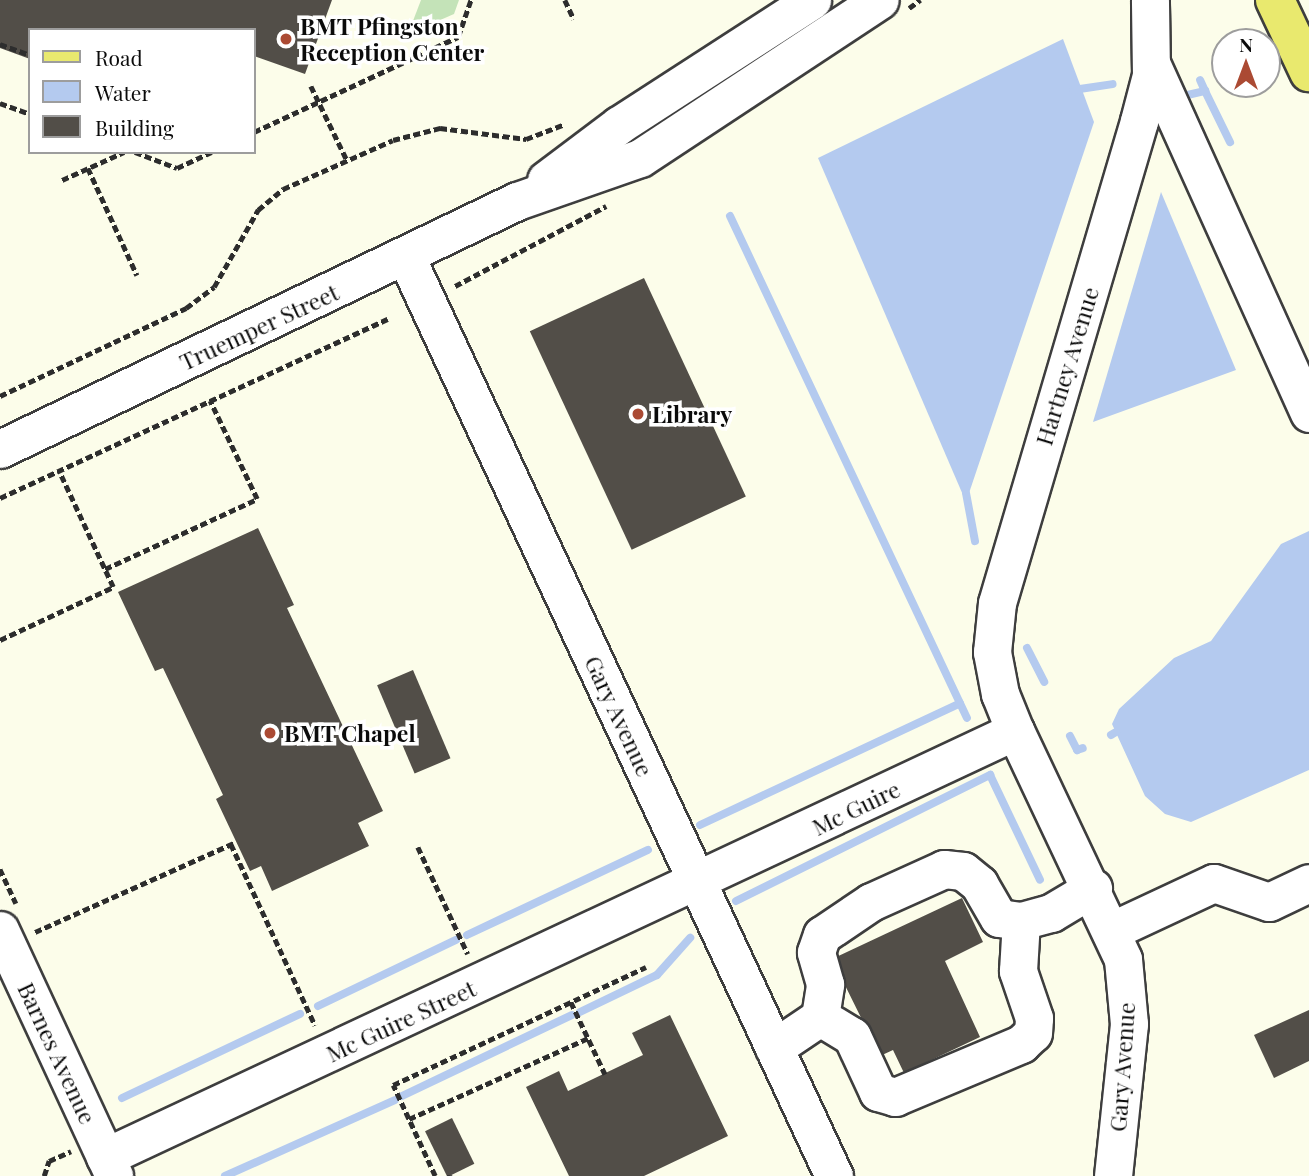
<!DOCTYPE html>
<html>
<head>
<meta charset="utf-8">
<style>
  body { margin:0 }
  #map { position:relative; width:1309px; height:1176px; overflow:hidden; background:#fcfdea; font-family:"Playfair Display",serif }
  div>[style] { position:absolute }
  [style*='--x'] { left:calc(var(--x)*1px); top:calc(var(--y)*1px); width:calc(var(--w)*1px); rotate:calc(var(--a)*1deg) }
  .green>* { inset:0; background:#c4e3b8 }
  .water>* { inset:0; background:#b4caef }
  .stream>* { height:8px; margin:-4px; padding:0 4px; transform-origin:4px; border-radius:4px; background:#b4caef }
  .building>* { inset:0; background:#524e48; transform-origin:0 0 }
  .path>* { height:4.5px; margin-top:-2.25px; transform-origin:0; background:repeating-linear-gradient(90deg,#2d2d2d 0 7px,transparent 0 10.5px) }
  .roads { filter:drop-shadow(2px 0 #3e3e3e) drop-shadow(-2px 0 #3e3e3e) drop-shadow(0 2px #3e3e3e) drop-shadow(0 -2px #3e3e3e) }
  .minor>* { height:37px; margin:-18.5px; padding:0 18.5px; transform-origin:18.5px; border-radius:18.5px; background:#fff }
  .major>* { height:38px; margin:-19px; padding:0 19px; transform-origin:19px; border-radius:19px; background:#e9e96e }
  .dots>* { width:19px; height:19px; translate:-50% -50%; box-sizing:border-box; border:4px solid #fff; border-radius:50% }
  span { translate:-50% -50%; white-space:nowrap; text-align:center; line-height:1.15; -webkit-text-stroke:7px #fff; paint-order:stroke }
  .poi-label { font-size:23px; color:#0b0b0b; font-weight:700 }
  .left { translate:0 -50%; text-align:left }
  .street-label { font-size:23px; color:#0b0b0b }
  .legend { position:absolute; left:28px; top:28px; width:228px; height:126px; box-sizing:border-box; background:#fff; border:2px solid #9d9d9d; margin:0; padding:9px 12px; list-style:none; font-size:21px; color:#0b0b0b }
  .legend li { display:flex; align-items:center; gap:14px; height:35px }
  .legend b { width:35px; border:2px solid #9d9d9d }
  .north { position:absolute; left:1211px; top:28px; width:70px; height:70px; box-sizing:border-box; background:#fff; border:2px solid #9d9d9d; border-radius:50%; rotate:0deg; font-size:19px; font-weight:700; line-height:28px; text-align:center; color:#0b0b0b }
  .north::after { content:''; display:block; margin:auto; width:24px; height:32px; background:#ab4a33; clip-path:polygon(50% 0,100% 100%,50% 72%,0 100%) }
</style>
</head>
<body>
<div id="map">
  <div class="green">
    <i style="clip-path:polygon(421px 0,459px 0,454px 14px,408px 34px)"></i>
  </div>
  <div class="water">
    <i style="clip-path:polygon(1063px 39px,1094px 122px,966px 502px,818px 158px)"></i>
    <i style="clip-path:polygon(1161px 192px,1236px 370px,1093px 422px)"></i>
    <i style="clip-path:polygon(1309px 531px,1309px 770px,1191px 822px,1165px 814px,1145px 796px,1112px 724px,1119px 709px,1174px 658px,1211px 641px,1281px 544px)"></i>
  </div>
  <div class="stream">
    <i style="--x:1073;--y:90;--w:40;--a:-8.5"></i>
    <i style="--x:1205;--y:91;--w:57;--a:63.9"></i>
    <i style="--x:1183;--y:96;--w:23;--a:-13"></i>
    <i style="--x:1205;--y:91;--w:12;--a:-114"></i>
    <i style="--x:730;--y:216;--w:555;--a:64.73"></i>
    <i style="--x:966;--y:493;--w:49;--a:79.4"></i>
    <i style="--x:1027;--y:648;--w:38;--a:63"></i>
    <i style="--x:1111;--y:735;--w:6;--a:-31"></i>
    <i style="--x:1070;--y:736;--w:16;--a:63"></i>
    <i style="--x:1077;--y:750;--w:6;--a:-18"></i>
    <i style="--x:700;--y:825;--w:287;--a:-25.1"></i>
    <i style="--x:736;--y:901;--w:284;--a:-26.4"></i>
    <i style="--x:990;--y:775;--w:116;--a:64.5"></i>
    <i style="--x:467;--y:935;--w:200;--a:-25.2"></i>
    <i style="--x:318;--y:1006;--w:153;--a:-25.6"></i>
    <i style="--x:580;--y:1012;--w:85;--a:-25.7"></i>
    <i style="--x:657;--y:975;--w:50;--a:-48.3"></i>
    <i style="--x:402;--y:1096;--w:188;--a:-25.5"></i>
    <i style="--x:122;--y:1098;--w:197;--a:-25.3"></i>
    <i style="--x:225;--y:1176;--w:186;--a:-24.1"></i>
  </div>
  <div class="building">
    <i style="clip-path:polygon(0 0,332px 0,305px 74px,254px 56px,254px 30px,30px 30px,30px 59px,0 48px)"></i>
    <i style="left:644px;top:278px;width:241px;height:126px;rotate:65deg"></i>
    <i style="clip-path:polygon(258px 528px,294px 605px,287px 608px,383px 811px,358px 823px,369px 846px,272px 891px,261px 866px,250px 871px,216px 799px,223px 795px,163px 668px,155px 671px,118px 592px)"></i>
    <i style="left:413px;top:670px;width:96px;height:39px;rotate:67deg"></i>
    <i style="clip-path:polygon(962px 898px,983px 942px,945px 961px,980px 1037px,904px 1073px,893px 1050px,880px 1056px,832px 959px)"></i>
    <i style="clip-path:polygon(1309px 1010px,1309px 1061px,1274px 1078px,1254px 1035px)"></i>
    <i style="clip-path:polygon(670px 1015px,728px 1136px,644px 1176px,569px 1176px,526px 1087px,559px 1071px,568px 1091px,643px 1055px,632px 1033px)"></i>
    <i style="left:452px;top:1118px;width:51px;height:30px;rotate:64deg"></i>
  </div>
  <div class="path">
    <i style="--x:565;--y:0;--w:21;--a:65"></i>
    <i style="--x:909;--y:8;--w:14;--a:-36"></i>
    <i style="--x:0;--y:44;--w:32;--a:20"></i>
    <i style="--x:311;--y:86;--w:82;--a:64.1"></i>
    <i style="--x:0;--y:103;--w:32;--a:20"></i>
    <i style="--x:254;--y:132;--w:225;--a:-25"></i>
    <i style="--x:458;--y:37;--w:39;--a:-71"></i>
    <i style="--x:135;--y:152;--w:45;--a:20.9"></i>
    <i style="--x:177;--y:168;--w:38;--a:-25"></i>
    <i style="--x:88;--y:168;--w:118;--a:65.4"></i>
    <i style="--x:62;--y:180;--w:68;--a:-24.3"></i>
    <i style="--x:455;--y:286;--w:171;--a:-27.9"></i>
    <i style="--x:0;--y:396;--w:206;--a:-25.3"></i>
    <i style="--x:186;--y:308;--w:35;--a:-37"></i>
    <i style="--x:214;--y:287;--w:89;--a:-60.3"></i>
    <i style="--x:258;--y:210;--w:33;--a:-40"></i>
    <i style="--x:283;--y:189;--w:120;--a:-24"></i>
    <i style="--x:393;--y:140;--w:49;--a:-14.3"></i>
    <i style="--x:440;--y:128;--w:87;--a:7.3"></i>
    <i style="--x:526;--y:139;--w:40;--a:-21"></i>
    <i style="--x:0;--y:498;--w:427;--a:-24.8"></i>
    <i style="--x:105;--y:569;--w:167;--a:-24.7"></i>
    <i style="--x:257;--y:499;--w:109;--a:-115.6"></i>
    <i style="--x:0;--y:640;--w:125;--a:-25.1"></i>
    <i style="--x:113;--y:587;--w:128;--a:-115"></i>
    <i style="--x:231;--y:844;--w:200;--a:65.1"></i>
    <i style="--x:418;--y:847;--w:118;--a:65"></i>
    <i style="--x:0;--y:869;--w:38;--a:65"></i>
    <i style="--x:35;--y:932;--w:220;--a:-24.1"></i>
    <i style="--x:571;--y:1002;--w:80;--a:64.7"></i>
    <i style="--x:409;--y:1119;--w:196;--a:-24.3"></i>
    <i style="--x:450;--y:1175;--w:1;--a:90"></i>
    <i style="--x:44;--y:1176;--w:16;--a:-72"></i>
    <i style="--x:49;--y:1161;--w:24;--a:-24"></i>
    <i style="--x:435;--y:1176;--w:100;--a:-114.8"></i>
    <i style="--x:393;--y:1085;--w:279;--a:-25"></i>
  </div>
  <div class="roads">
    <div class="minor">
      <i style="--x:1151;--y:63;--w:384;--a:65.7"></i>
      <i style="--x:546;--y:180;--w:91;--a:-37"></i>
      <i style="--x:619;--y:125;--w:230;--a:-32.9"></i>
      <i style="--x:406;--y:257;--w:1014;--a:65.03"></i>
      <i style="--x:0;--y:449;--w:573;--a:-25.63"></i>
      <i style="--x:517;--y:201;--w:130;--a:-19.3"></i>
      <i style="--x:640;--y:158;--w:287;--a:-33.4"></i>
      <i style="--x:0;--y:930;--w:271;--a:65.1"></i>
      <i style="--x:1113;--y:930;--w:111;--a:-25"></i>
      <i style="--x:1214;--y:883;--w:58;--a:19.1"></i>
      <i style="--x:1269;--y:902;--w:44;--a:-25.4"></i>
      <i style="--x:820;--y:1017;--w:37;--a:31"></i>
      <i style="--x:852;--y:1036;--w:62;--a:65.1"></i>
      <i style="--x:878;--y:1092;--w:18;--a:16"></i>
      <i style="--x:895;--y:1097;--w:137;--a:-22.8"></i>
      <i style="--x:1021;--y:1044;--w:16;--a:-43"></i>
      <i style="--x:1033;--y:1033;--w:15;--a:-86"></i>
      <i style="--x:1034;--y:1018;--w:50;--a:-108.8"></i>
      <i style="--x:1018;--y:971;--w:50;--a:-86.6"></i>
      <i style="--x:774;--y:1048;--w:55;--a:-34"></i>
      <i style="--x:820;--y:1017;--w:33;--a:-81"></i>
      <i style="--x:825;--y:984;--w:33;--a:-106"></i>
      <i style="--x:816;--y:952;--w:18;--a:-71"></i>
      <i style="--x:822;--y:935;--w:59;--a:-34"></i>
      <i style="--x:871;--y:902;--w:80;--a:-24.3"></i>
      <i style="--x:944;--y:869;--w:19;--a:6"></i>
      <i style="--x:963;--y:871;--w:21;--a:39"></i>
      <i style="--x:979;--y:884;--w:39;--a:60"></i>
      <i style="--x:999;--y:918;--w:22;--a:8"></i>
      <i style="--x:1021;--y:921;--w:31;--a:-15"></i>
      <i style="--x:1051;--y:913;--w:49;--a:-30.8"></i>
      <i style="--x:105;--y:1157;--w:1005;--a:-25.09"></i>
      <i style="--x:1113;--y:1176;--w:153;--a:-84"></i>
      <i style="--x:1129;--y:1024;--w:65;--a:-95.3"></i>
      <i style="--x:1123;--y:959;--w:252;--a:-115.3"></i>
      <i style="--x:1015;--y:731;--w:40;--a:-112"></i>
      <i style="--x:1000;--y:694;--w:43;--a:-100.8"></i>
      <i style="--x:992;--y:652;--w:49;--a:-84.2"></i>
      <i style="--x:997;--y:603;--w:502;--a:-73.58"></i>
      <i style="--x:1139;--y:121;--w:48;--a:-75.4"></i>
      <i style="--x:1151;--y:75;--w:75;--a:-90.8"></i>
    </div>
    <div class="major">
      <i style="--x:1275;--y:0;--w:80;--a:64.7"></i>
    </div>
  </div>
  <div class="dots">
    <i style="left:286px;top:39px;background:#ab4a33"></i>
    <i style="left:638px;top:414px;background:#ab4a33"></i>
    <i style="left:270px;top:733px;background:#ab4a33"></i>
  </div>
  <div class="poi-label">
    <span class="left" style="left:300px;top:39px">BMT Pfingston<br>Reception Center</span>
    <span class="left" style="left:652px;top:414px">Library</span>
    <span class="left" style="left:284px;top:733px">BMT Chapel</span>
  </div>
  <div class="street-label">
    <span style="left:259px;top:327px;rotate:-25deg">Truemper Street</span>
    <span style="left:1067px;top:366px;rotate:-73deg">Hartney Avenue</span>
    <span style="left:619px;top:716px;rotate:65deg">Gary Avenue</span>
    <span style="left:856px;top:808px;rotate:-26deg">Mc Guire</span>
    <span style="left:401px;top:1021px;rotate:-25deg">Mc Guire Street</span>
    <span style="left:57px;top:1053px;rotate:65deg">Barnes Avenue</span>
    <span style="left:1122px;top:1067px;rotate:-86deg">Gary Avenue</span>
  </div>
  <ul class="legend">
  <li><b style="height:9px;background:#e9e96e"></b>Road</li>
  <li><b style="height:19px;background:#b4caef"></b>Water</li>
  <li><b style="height:19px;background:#524e48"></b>Building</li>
  </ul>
  <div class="north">N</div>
</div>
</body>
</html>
